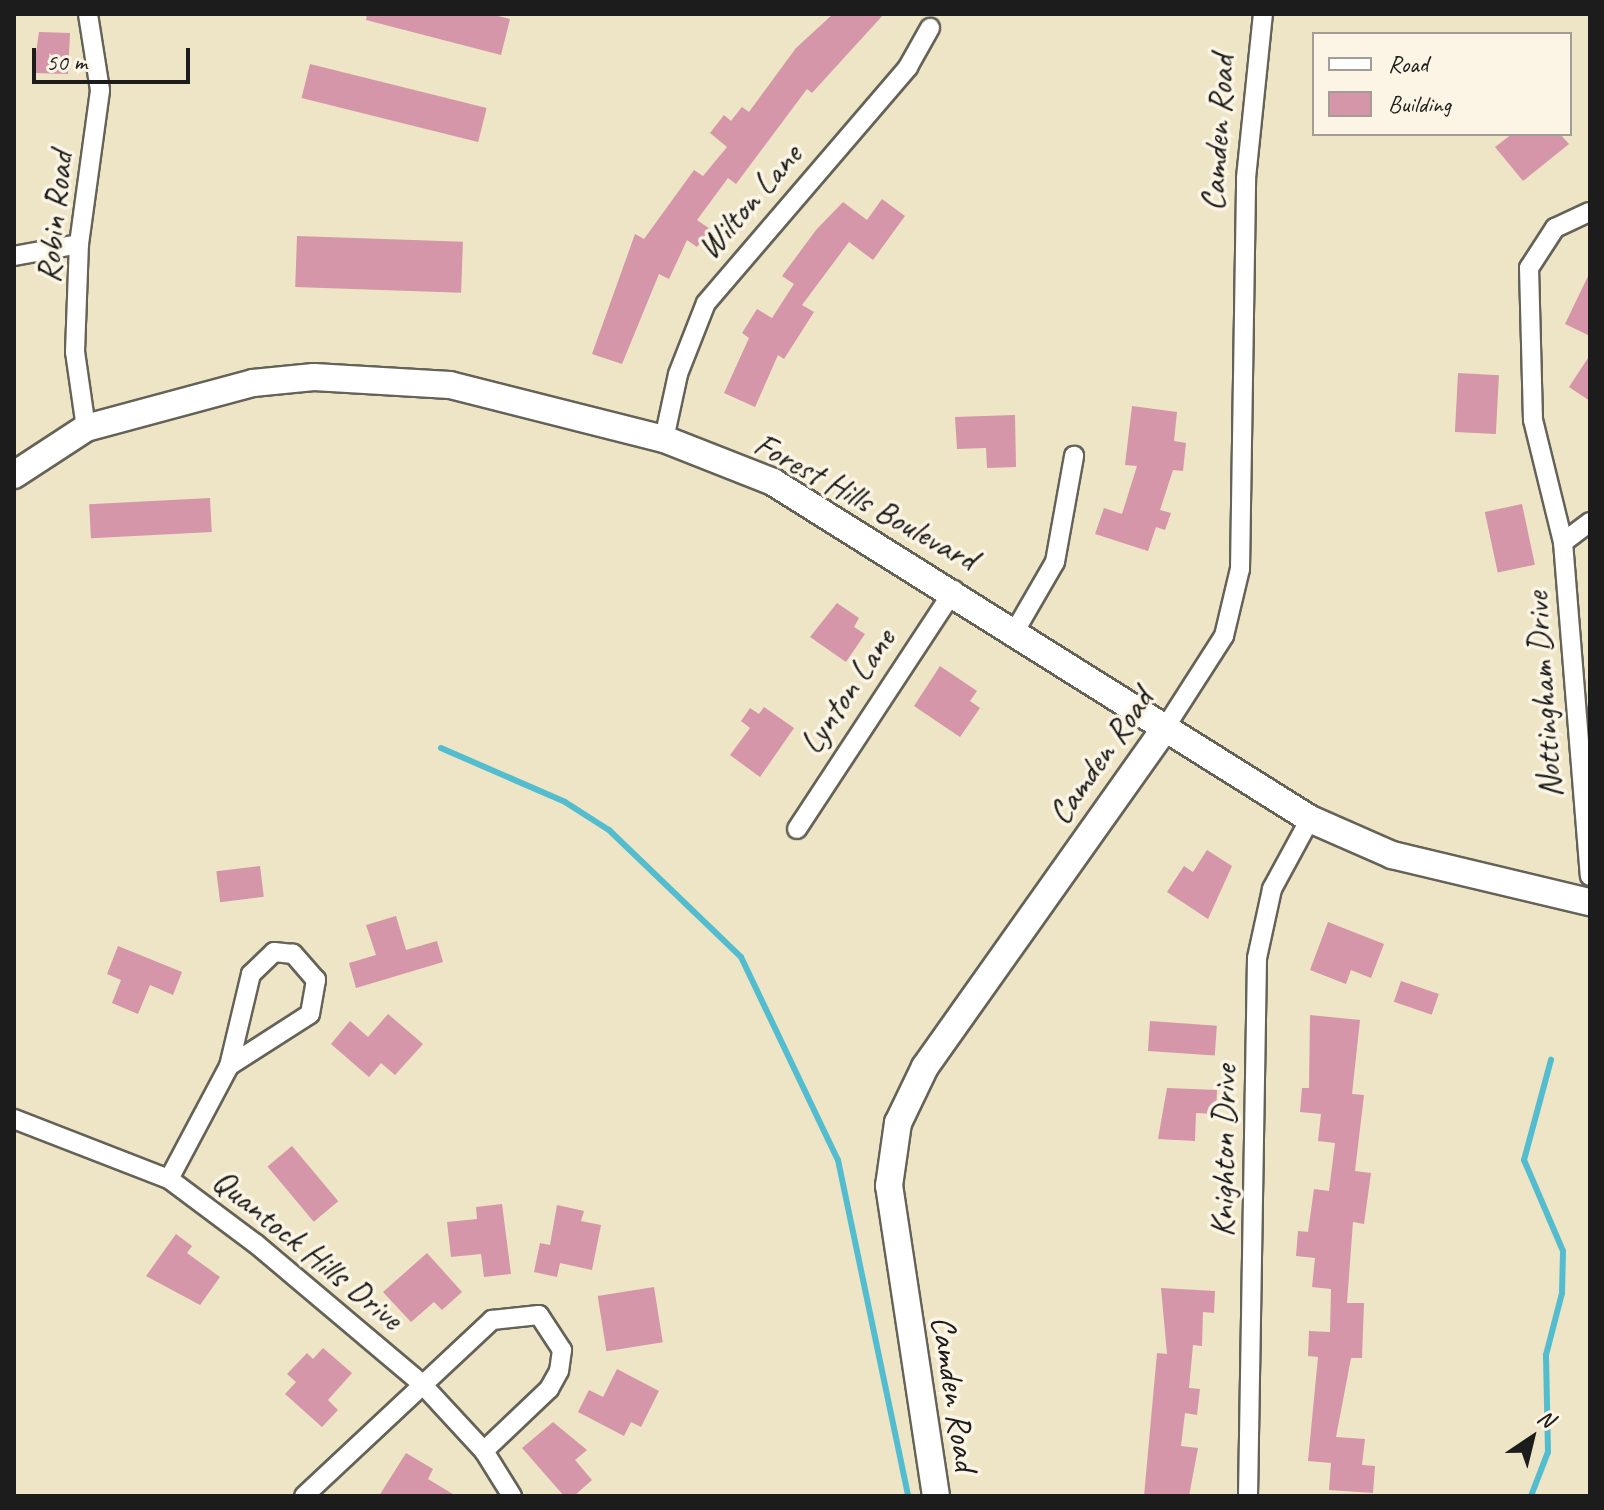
<!DOCTYPE html>
<html>
<head>
<meta charset="utf-8">
<style>
  body { margin:0 }
  #map { position:relative; width:1604px; height:1510px; overflow:hidden; background:#ede5c6; font-family:Caveat,sans-serif }
  div>[style] { position:absolute }
  [style*='--x'] { left:calc(var(--x)*1px); top:calc(var(--y)*1px); width:calc(var(--w)*1px); rotate:calc(var(--a)*1deg) }
  .stream>* { height:6px; margin:-3px; padding:0 3px; transform-origin:3px; border-radius:3px; background:#53bdcf }
  .building>* { inset:0; background:#d496a8; transform-origin:0 0 }
  .roads { filter:drop-shadow(2px 0 #656258) drop-shadow(-2px 0 #656258) drop-shadow(0 2px #656258) drop-shadow(0 -2px #656258) }
  .street>* { height:18px; margin:-9px; padding:0 9px; transform-origin:9px; border-radius:9px; background:#fff }
  .secondary>* { height:26px; margin:-13px; padding:0 13px; transform-origin:13px; border-radius:13px; background:#fff }
  span { translate:-50% -50%; white-space:nowrap; text-align:center; line-height:1.15; -webkit-text-stroke:7px #fcf5e5; paint-order:stroke }
  .street-label { font-size:34px; color:#1c1c1c }
  .frame { position:absolute; inset:0; border:16px solid #1c1c1c; pointer-events:none }
  .legend { position:absolute; left:1312px; top:32px; width:260px; height:104px; box-sizing:border-box; background:#fcf5e5; border:2px solid #a29e95; margin:0; padding:10px 14px; list-style:none; font-size:24px; color:#1c1c1c }
  .legend li { display:flex; align-items:center; gap:16px; height:40px }
  .legend b { width:40px; border:2px solid #a29e95 }
  .north { position:absolute; left:1492px; top:1398px; width:80px; height:80px; -webkit-text-stroke:6px #fcf5e5; paint-order:stroke; rotate:35deg; font-size:22px; font-weight:700; line-height:32px; text-align:center; color:#1c1c1c }
  .north::after { content:''; display:block; margin:auto; width:28px; height:36px; background:#1c1c1c; clip-path:polygon(50% 0,100% 100%,50% 72%,0 100%) }
  .scale { position:absolute; left:32px; top:48px; width:158px; height:36px; box-sizing:border-box; border:4px solid #1c1c1c; border-top:0; padding-left:10px; font-size:24px; line-height:28px; white-space:nowrap; color:#1c1c1c; -webkit-text-stroke:6px #fcf5e5; paint-order:stroke }
</style>
</head>
<body>
<div id="map">
  <div class="stream">
    <i style="--x:441;--y:748;--w:135;--a:23.5"></i>
    <i style="--x:565;--y:802;--w:52;--a:32.5"></i>
    <i style="--x:609;--y:830;--w:183;--a:43.9"></i>
    <i style="--x:741;--y:957;--w:225;--a:64.5"></i>
    <i style="--x:838;--y:1160;--w:343;--a:78.2"></i>
    <i style="--x:1531;--y:1496;--w:47;--a:-68.9"></i>
    <i style="--x:1548;--y:1452;--w:97;--a:-91.2"></i>
    <i style="--x:1546;--y:1355;--w:64;--a:-75.5"></i>
    <i style="--x:1562;--y:1293;--w:42;--a:-88.6"></i>
    <i style="--x:1563;--y:1251;--w:99;--a:-113.2"></i>
    <i style="--x:1524;--y:1160;--w:104;--a:-74.9"></i>
  </div>
  <div class="building">
    <i style="clip-path:polygon(367px 14px,490px 14px,510px 19px,501px 55px,366px 20px)"></i>
    <i style="clip-path:polygon(833px 14px,884px 14px,812px 93px,807px 89px,736px 184px,728px 178px,697px 220px,710px 229px,697px 247px,687px 240px,669px 279px,659px 274px,622px 364px,592px 354px,635px 234px,644px 239px,694px 170px,703px 176px,727px 147px,710px 133px,724px 115px,731px 121px,742px 107px,749px 112px,796px 48px)"></i>
    <i style="clip-path:polygon(39px 32px,70px 33px,68px 74px,33px 73px)"></i>
    <i style="left:310px;top:64px;width:182px;height:35px;rotate:14deg"></i>
    <i style="clip-path:polygon(1512px 134px,1560px 134px,1569px 144px,1523px 181px,1495px 147px)"></i>
    <i style="clip-path:polygon(882px 199px,905px 216px,873px 260px,849px 242px,802px 305px,814px 312px,784px 359px,778px 355px,755px 407px,724px 393px,749px 338px,742px 333px,757px 309px,772px 318px,794px 284px,782px 276px,816px 230px,843px 202px,867px 220px)"></i>
    <i style="left:297px;top:236px;width:166px;height:51px;rotate:2deg"></i>
    <i style="clip-path:polygon(1590px 272px,1590px 336px,1565px 324px)"></i>
    <i style="clip-path:polygon(1590px 355px,1590px 401px,1569px 387px)"></i>
    <i style="left:1458px;top:373px;width:41px;height:59px;rotate:3deg"></i>
    <i style="clip-path:polygon(1132px 406px,1177px 412px,1174px 441px,1186px 443px,1183px 471px,1173px 470px,1160px 510px,1171px 513px,1165px 530px,1156px 527px,1148px 551px,1095px 534px,1104px 508px,1122px 514px,1137px 466px,1125px 465px)"></i>
    <i style="clip-path:polygon(1015px 415px,1016px 467px,987px 468px,986px 448px,957px 449px,955px 417px)"></i>
    <i style="left:210px;top:498px;width:34px;height:121px;rotate:87deg"></i>
    <i style="left:1522px;top:504px;width:62px;height:38px;rotate:78deg"></i>
    <i style="clip-path:polygon(837px 603px,859px 618px,854px 627px,865px 634px,846px 662px,810px 637px)"></i>
    <i style="clip-path:polygon(940px 666px,977px 691px,970px 701px,980px 708px,960px 737px,914px 706px)"></i>
    <i style="clip-path:polygon(764px 707px,794px 728px,760px 777px,730px 755px,750px 728px,741px 721px,750px 708px,759px 714px)"></i>
    <i style="clip-path:polygon(1207px 850px,1232px 866px,1208px 919px,1167px 892px,1184px 866px,1193px 872px)"></i>
    <i style="left:260px;top:866px;width:31px;height:44px;rotate:83deg"></i>
    <i style="clip-path:polygon(396px 916px,406px 950px,437px 941px,443px 962px,356px 988px,349px 963px,376px 955px,366px 925px)"></i>
    <i style="clip-path:polygon(1328px 922px,1384px 944px,1371px 978px,1351px 970px,1346px 984px,1310px 970px)"></i>
    <i style="clip-path:polygon(118px 946px,182px 972px,173px 995px,150px 985px,138px 1014px,112px 1003px,121px 980px,107px 974px)"></i>
    <i style="left:1401px;top:981px;width:40px;height:22px;rotate:19deg"></i>
    <i style="clip-path:polygon(388px 1014px,423px 1044px,395px 1075px,381px 1063px,369px 1077px,331px 1044px,350px 1021px,368px 1037px)"></i>
    <i style="clip-path:polygon(1310px 1015px,1360px 1020px,1352px 1094px,1364px 1095px,1355px 1171px,1371px 1173px,1364px 1224px,1353px 1222px,1347px 1303px,1364px 1303px,1362px 1358px,1351px 1358px,1336px 1437px,1365px 1439px,1362px 1465px,1375px 1466px,1373px 1493px,1329px 1490px,1331px 1463px,1308px 1461px,1318px 1357px,1308px 1356px,1309px 1331px,1330px 1332px,1331px 1289px,1312px 1287px,1315px 1258px,1296px 1256px,1298px 1231px,1308px 1232px,1314px 1189px,1329px 1191px,1335px 1143px,1318px 1141px,1321px 1114px,1300px 1112px,1302px 1088px,1309px 1088px)"></i>
    <i style="left:1150px;top:1021px;width:67px;height:30px;rotate:4deg"></i>
    <i style="clip-path:polygon(1167px 1088px,1217px 1090px,1216px 1114px,1196px 1113px,1195px 1141px,1158px 1139px)"></i>
    <i style="left:292px;top:1146px;width:72px;height:32px;rotate:50deg"></i>
    <i style="clip-path:polygon(502px 1204px,511px 1274px,484px 1277px,481px 1254px,451px 1257px,447px 1222px,477px 1219px,476px 1207px)"></i>
    <i style="clip-path:polygon(557px 1205px,584px 1211px,581px 1221px,601px 1225px,592px 1270px,560px 1263px,557px 1277px,534px 1272px,540px 1243px,550px 1245px)"></i>
    <i style="clip-path:polygon(176px 1234px,192px 1246px,187px 1253px,220px 1277px,200px 1305px,146px 1276px)"></i>
    <i style="clip-path:polygon(427px 1253px,462px 1292px,442px 1310px,434px 1302px,411px 1322px,383px 1292px)"></i>
    <i style="left:654px;top:1287px;width:56px;height:57px;rotate:81deg"></i>
    <i style="clip-path:polygon(1161px 1288px,1215px 1291px,1214px 1313px,1203px 1312px,1202px 1346px,1193px 1345px,1189px 1388px,1200px 1389px,1197px 1415px,1185px 1413px,1181px 1446px,1198px 1448px,1189px 1496px,1144px 1496px,1157px 1353px,1167px 1354px)"></i>
    <i style="clip-path:polygon(323px 1348px,352px 1373px,328px 1400px,338px 1410px,322px 1427px,285px 1394px,296px 1382px,287px 1374px,307px 1353px,313px 1359px)"></i>
    <i style="clip-path:polygon(617px 1369px,659px 1391px,641px 1427px,631px 1422px,624px 1436px,578px 1412px,589px 1390px,603px 1397px)"></i>
    <i style="clip-path:polygon(553px 1422px,587px 1450px,575px 1460px,592px 1480px,574px 1496px,564px 1496px,522px 1448px)"></i>
    <i style="clip-path:polygon(406px 1453px,433px 1469px,428px 1479px,456px 1496px,379px 1496px)"></i>
  </div>
  <div class="roads">
    <div class="street">
      <i style="--x:14;--y:256;--w:66;--a:-10.5"></i>
      <i style="--x:86;--y:428;--w:77;--a:-98.2"></i>
      <i style="--x:75;--y:352;--w:108;--a:-87.9"></i>
      <i style="--x:79;--y:244;--w:155;--a:-82.2"></i>
      <i style="--x:100;--y:90;--w:77;--a:-99"></i>
      <i style="--x:664;--y:439;--w:66;--a:-77.8"></i>
      <i style="--x:678;--y:374;--w:76;--a:-68.5"></i>
      <i style="--x:706;--y:303;--w:311;--a:-49.4"></i>
      <i style="--x:908;--y:67;--w:45;--a:-60.6"></i>
      <i style="--x:1590;--y:522;--w:34;--a:143"></i>
      <i style="--x:1563;--y:542;--w:335;--a:85.4"></i>
      <i style="--x:1563;--y:542;--w:126;--a:-103.8"></i>
      <i style="--x:1533;--y:420;--w:152;--a:-91.5"></i>
      <i style="--x:1529;--y:268;--w:48;--a:-57"></i>
      <i style="--x:1555;--y:228;--w:38;--a:-25"></i>
      <i style="--x:1015;--y:631;--w:80;--a:-59.9"></i>
      <i style="--x:1055;--y:562;--w:108;--a:-79.8"></i>
      <i style="--x:1163;--y:731;--w:113;--a:-57.3"></i>
      <i style="--x:1224;--y:636;--w:69;--a:-76.6"></i>
      <i style="--x:1240;--y:569;--w:391;--a:-89.1"></i>
      <i style="--x:1246;--y:178;--w:165;--a:-84.1"></i>
      <i style="--x:797;--y:829;--w:286;--a:-56.7"></i>
      <i style="--x:14;--y:1119;--w:166;--a:21.2"></i>
      <i style="--x:169;--y:1179;--w:109;--a:36.8"></i>
      <i style="--x:256;--y:1244;--w:217;--a:40.1"></i>
      <i style="--x:422;--y:1384;--w:91;--a:47.2"></i>
      <i style="--x:484;--y:1451;--w:53;--a:58.1"></i>
      <i style="--x:169;--y:1179;--w:128;--a:-62"></i>
      <i style="--x:229;--y:1066;--w:96;--a:-32.7"></i>
      <i style="--x:310;--y:1014;--w:35;--a:-80"></i>
      <i style="--x:316;--y:980;--w:35;--a:-131"></i>
      <i style="--x:293;--y:954;--w:19;--a:-174"></i>
      <i style="--x:274;--y:952;--w:32;--a:136"></i>
      <i style="--x:251;--y:974;--w:95;--a:103.4"></i>
      <i style="--x:304;--y:1496;--w:258;--a:-43.1"></i>
      <i style="--x:492;--y:1320;--w:47;--a:-6.1"></i>
      <i style="--x:539;--y:1315;--w:42;--a:56.7"></i>
      <i style="--x:562;--y:1350;--w:21;--a:98"></i>
      <i style="--x:559;--y:1371;--w:21;--a:119"></i>
      <i style="--x:549;--y:1389;--w:90;--a:136.4"></i>
      <i style="--x:1248;--y:1496;--w:538;--a:-89.04"></i>
      <i style="--x:1257;--y:958;--w:71;--a:-77.7"></i>
      <i style="--x:1272;--y:889;--w:80;--a:-61.5"></i>
    </div>
    <div class="secondary">
      <i style="--x:14;--y:475;--w:86;--a:-33.1"></i>
      <i style="--x:86;--y:428;--w:173;--a:-15.1"></i>
      <i style="--x:253;--y:383;--w:61;--a:-5.6"></i>
      <i style="--x:314;--y:377;--w:136;--a:3.4"></i>
      <i style="--x:450;--y:385;--w:221;--a:14.2"></i>
      <i style="--x:664;--y:439;--w:117;--a:21.5"></i>
      <i style="--x:773;--y:482;--w:634;--a:32.11"></i>
      <i style="--x:1310;--y:819;--w:90;--a:23.7"></i>
      <i style="--x:1392;--y:855;--w:204;--a:13.4"></i>
      <i style="--x:936;--y:1496;--w:314;--a:-98.6"></i>
      <i style="--x:889;--y:1186;--w:64;--a:-81.9"></i>
      <i style="--x:898;--y:1123;--w:62;--a:-64.3"></i>
      <i style="--x:925;--y:1067;--w:412;--a:-54.7"></i>
    </div>
  </div>
  <div class="street-label">
    <span style="left:1217px;top:133px;rotate:-86deg">Camden Road</span>
    <span style="left:749px;top:201px;rotate:-49deg">Wilton Lane</span>
    <span style="left:54px;top:217px;rotate:-84deg">Robin Road</span>
    <span style="left:866px;top:501px;rotate:29deg">Forest Hills Boulevard</span>
    <span style="left:847px;top:691px;rotate:-56deg">Lynton Lane</span>
    <span style="left:1543px;top:695px;rotate:-94deg">Nottingham Drive</span>
    <span style="left:1100px;top:756px;rotate:-55deg">Camden Road</span>
    <span style="left:1223px;top:1151px;rotate:-89deg">Knighton Drive</span>
    <span style="left:308px;top:1249px;rotate:39deg">Quantock Hills Drive</span>
    <span style="left:955px;top:1393px;rotate:81deg">Camden Road</span>
  </div>
  <div class="frame"></div>
  <ul class="legend">
  <li><b style="height:10px;background:#fff"></b>Road</li>
  <li><b style="height:22px;background:#d496a8"></b>Building</li>
  </ul>
  <div class="north">N</div>
  <div class="scale">50 m</div>
</div>
</body>
</html>
